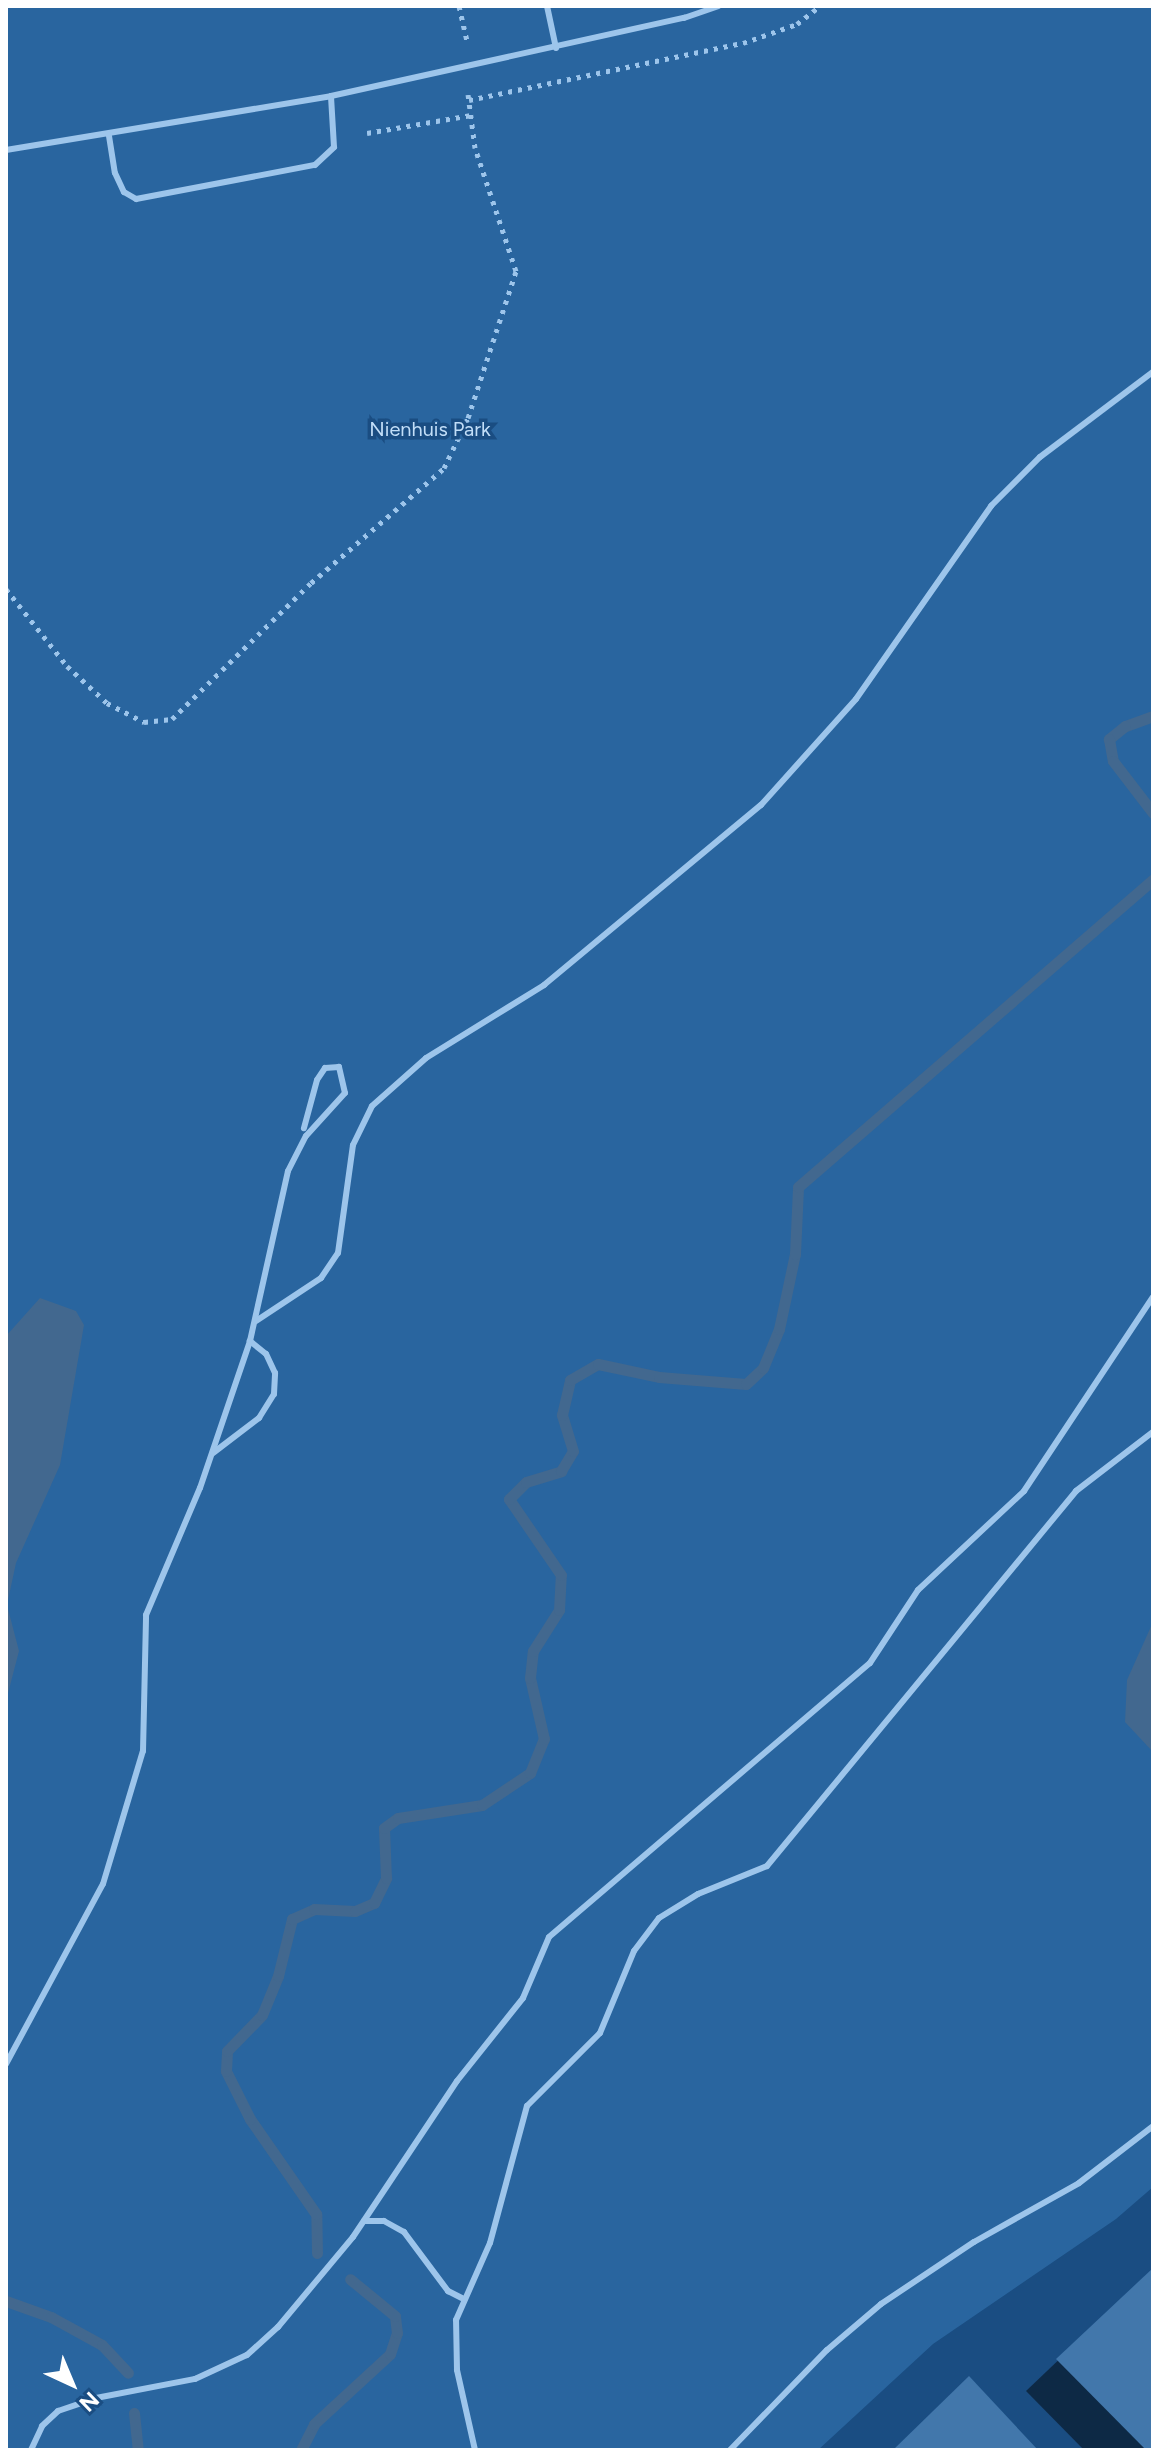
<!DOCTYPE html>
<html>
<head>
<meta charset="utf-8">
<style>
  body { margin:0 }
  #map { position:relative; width:1159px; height:2456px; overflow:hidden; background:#1a4d82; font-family:Figtree,sans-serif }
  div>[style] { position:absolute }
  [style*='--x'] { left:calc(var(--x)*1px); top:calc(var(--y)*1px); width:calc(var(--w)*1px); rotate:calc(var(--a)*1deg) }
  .green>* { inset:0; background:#29659f }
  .water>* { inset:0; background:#42688f }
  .shadow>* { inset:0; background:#0007 }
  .stream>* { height:11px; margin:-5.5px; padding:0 5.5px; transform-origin:5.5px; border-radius:5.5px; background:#42688f }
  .building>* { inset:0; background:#4277ab }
  .path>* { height:5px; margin-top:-2.5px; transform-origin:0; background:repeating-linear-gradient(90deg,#9dc5eb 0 4px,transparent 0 10px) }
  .lane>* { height:6px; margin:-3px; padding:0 3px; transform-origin:3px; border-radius:3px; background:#9dc5eb }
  span { translate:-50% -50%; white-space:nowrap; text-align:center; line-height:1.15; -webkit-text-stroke:7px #1a4d82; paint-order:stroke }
  .park-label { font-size:20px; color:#c2def8 }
  .frame { position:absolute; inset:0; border:8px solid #fff; pointer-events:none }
  .north { position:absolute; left:32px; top:2344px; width:80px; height:80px; -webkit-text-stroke:6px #1a4d82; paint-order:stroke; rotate:136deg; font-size:22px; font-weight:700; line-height:32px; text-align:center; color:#fff }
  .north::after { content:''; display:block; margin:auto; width:28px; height:36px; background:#fff; clip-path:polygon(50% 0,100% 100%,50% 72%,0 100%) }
</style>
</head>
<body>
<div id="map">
  <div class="green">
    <i style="clip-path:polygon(6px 6px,1153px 6px,1153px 2187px,1116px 2219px,933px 2344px,818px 2450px,6px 2450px)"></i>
  </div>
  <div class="water">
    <i style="clip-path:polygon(40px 1298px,76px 1311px,84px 1325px,60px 1465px,16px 1563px,7px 1605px,19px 1651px,6px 1701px,6px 1336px)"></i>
    <i style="clip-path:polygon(1153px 1622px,1153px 1752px,1125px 1722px,1127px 1680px)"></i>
  </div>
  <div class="shadow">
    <i style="clip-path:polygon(1153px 2270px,1153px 2450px,1084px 2450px,1026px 2391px)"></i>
  </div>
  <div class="stream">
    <i style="--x:1153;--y:716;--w:30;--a:160"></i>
    <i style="--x:1125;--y:726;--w:21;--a:141"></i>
    <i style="--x:1109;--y:739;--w:22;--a:80"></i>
    <i style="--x:1113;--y:761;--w:66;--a:52.4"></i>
    <i style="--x:317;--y:2253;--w:39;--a:-91"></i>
    <i style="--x:316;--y:2214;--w:116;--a:-124.8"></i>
    <i style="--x:250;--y:2119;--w:54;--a:-116.6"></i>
    <i style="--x:226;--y:2071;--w:20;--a:-87"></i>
    <i style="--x:227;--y:2051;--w:50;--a:-45.8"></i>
    <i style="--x:262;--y:2015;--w:42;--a:-67.7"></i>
    <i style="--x:278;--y:1976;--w:59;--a:-76.2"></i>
    <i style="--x:292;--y:1919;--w:24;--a:-24"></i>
    <i style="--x:314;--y:1909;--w:41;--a:2.8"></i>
    <i style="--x:355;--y:1911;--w:21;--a:-23"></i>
    <i style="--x:374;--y:1903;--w:28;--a:-64"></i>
    <i style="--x:386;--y:1878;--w:50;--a:-92.3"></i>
    <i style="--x:384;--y:1828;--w:17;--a:-36"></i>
    <i style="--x:398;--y:1818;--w:85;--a:-8.8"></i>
    <i style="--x:482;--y:1805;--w:58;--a:-33.7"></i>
    <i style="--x:530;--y:1773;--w:37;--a:-68"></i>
    <i style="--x:544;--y:1739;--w:63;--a:-102.9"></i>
    <i style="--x:530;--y:1678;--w:27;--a:-84"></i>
    <i style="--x:533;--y:1651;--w:49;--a:-57.6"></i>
    <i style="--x:559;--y:1610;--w:35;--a:-87"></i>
    <i style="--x:561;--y:1575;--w:92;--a:-124.4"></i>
    <i style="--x:509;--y:1499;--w:24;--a:-45"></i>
    <i style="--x:526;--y:1482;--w:37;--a:-17"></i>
    <i style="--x:561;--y:1471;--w:23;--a:-59"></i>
    <i style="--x:573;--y:1451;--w:38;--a:-107"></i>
    <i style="--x:562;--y:1415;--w:36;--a:-77"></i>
    <i style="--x:570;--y:1380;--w:32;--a:-30"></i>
    <i style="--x:598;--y:1364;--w:62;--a:12"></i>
    <i style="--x:659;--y:1377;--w:87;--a:4.6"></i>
    <i style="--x:746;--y:1384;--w:23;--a:-43"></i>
    <i style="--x:763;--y:1368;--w:42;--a:-67.7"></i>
    <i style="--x:779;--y:1329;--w:77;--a:-78"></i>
    <i style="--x:795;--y:1254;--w:67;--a:-87.4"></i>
    <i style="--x:798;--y:1187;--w:470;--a:-40.9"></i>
    <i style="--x:6;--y:2301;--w:48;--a:19.6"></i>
    <i style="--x:51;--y:2317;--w:58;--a:28.8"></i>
    <i style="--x:102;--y:2345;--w:38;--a:47"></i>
    <i style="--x:134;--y:2413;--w:37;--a:84"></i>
    <i style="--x:301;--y:2450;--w:29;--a:-63"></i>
    <i style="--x:314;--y:2424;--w:103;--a:-42.6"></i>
    <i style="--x:390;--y:2354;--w:22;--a:-72"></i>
    <i style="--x:397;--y:2333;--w:17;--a:-97"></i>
    <i style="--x:395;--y:2316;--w:58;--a:-140.6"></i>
  </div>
  <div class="building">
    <i style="clip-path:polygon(1153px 2268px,1153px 2450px,1146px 2450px,1056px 2359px)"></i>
    <i style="clip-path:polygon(969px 2376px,1038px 2450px,893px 2450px)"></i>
  </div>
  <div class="path">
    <i style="--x:459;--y:6;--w:35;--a:77"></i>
    <i style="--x:469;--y:100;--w:280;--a:-11.8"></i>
    <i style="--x:743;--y:43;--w:57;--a:-19.4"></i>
    <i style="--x:797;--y:24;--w:29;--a:-38"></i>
    <i style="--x:367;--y:133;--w:106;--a:-9.8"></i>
    <i style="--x:6;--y:589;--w:98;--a:51.6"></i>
    <i style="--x:67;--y:666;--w:54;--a:42.8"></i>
    <i style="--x:107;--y:703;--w:42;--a:27.2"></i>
    <i style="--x:144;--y:722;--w:28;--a:-6"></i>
    <i style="--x:172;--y:719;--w:194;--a:-44.4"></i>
    <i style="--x:311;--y:583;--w:176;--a:-40.8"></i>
    <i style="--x:444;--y:468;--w:55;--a:-64.4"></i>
    <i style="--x:468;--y:418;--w:155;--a:-71.9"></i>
    <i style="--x:516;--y:271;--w:130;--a:-108.4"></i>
    <i style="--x:475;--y:148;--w:54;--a:-97.4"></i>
  </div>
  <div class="lane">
    <i style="--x:547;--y:6;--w:43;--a:77.9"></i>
    <i style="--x:109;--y:136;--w:37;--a:81"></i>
    <i style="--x:115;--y:173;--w:21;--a:65"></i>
    <i style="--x:124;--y:192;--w:14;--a:30"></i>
    <i style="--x:136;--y:199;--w:182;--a:-10.8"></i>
    <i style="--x:315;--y:165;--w:26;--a:-43"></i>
    <i style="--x:334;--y:147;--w:51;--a:-93.4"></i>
    <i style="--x:6;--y:150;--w:329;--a:-9.4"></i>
    <i style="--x:331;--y:96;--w:362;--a:-12.5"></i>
    <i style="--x:684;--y:18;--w:36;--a:-19"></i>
    <i style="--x:256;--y:1321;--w:78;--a:-33.5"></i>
    <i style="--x:321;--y:1278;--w:30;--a:-56"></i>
    <i style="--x:338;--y:1253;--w:109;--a:-82.1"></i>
    <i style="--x:353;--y:1145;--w:43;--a:-64"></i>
    <i style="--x:372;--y:1106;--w:72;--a:-41.6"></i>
    <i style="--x:426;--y:1058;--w:139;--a:-31.7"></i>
    <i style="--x:544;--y:985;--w:282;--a:-39.7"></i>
    <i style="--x:761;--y:805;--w:142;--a:-48.1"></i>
    <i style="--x:856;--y:699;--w:236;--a:-55"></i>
    <i style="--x:991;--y:506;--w:69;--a:-45"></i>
    <i style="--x:1040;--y:457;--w:141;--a:-37"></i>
    <i style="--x:213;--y:1453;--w:58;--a:-37.3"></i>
    <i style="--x:259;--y:1418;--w:28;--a:-58"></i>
    <i style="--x:274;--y:1394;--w:21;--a:-87"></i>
    <i style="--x:275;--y:1373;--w:21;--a:-115"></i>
    <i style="--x:266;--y:1354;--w:21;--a:-141"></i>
    <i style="--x:6;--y:2064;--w:204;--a:-61.7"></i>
    <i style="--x:103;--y:1884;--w:139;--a:-73.3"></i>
    <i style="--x:143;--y:1751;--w:136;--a:-88.7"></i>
    <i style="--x:146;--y:1615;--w:138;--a:-67"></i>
    <i style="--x:200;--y:1488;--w:155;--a:-71.2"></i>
    <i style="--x:250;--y:1341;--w:174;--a:-77.4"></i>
    <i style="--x:288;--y:1171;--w:39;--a:-63"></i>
    <i style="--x:306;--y:1136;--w:58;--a:-47.8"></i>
    <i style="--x:345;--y:1093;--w:27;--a:-103"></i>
    <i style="--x:339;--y:1067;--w:14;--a:176"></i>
    <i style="--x:325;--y:1068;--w:14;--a:124"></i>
    <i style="--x:317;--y:1080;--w:50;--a:105.2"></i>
    <i style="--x:364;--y:2221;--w:20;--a:0"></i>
    <i style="--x:384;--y:2221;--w:23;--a:29"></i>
    <i style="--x:404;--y:2232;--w:74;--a:53.3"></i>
    <i style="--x:448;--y:2291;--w:16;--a:27"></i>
    <i style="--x:31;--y:2450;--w:26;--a:-65"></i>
    <i style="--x:42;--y:2426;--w:22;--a:-43"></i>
    <i style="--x:58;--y:2411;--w:40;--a:-18.9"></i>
    <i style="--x:96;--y:2398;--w:101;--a:-10.9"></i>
    <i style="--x:195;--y:2379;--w:57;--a:-24.8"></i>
    <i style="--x:247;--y:2355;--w:42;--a:-42.1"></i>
    <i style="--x:278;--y:2327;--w:117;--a:-50.2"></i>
    <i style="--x:353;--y:2237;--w:187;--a:-56.3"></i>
    <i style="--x:457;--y:2081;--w:106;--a:-51.5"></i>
    <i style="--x:523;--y:1998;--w:66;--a:-66.9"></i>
    <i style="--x:549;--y:1937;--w:422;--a:-40.5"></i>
    <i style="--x:870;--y:1663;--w:87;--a:-56.7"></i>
    <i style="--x:918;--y:1590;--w:145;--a:-43"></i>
    <i style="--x:1024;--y:1491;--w:233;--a:-56.4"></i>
    <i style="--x:475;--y:2450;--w:82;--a:-102.7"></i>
    <i style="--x:457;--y:2370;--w:50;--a:-91.1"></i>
    <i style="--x:456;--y:2320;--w:84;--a:-66.2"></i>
    <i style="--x:490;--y:2243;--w:142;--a:-74.9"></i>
    <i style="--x:527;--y:2106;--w:103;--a:-45"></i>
    <i style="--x:600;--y:2033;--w:89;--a:-67.5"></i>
    <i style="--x:634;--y:1951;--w:41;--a:-52.9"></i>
    <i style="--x:659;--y:1918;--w:46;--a:-31.6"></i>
    <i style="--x:698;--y:1894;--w:74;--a:-22.1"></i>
    <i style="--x:767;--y:1866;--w:486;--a:-50.5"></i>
    <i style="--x:1076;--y:1491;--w:97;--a:-37.5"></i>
    <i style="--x:730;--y:2450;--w:139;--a:-45.9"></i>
    <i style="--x:827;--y:2350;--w:71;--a:-40.4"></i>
    <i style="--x:881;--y:2304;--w:112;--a:-33.7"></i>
    <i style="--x:974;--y:2242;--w:120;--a:-29.3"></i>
    <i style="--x:1079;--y:2183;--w:93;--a:-37.6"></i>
  </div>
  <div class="park-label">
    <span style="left:430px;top:429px">Nienhuis Park</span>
  </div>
  <div class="frame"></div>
  <div class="north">N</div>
</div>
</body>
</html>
